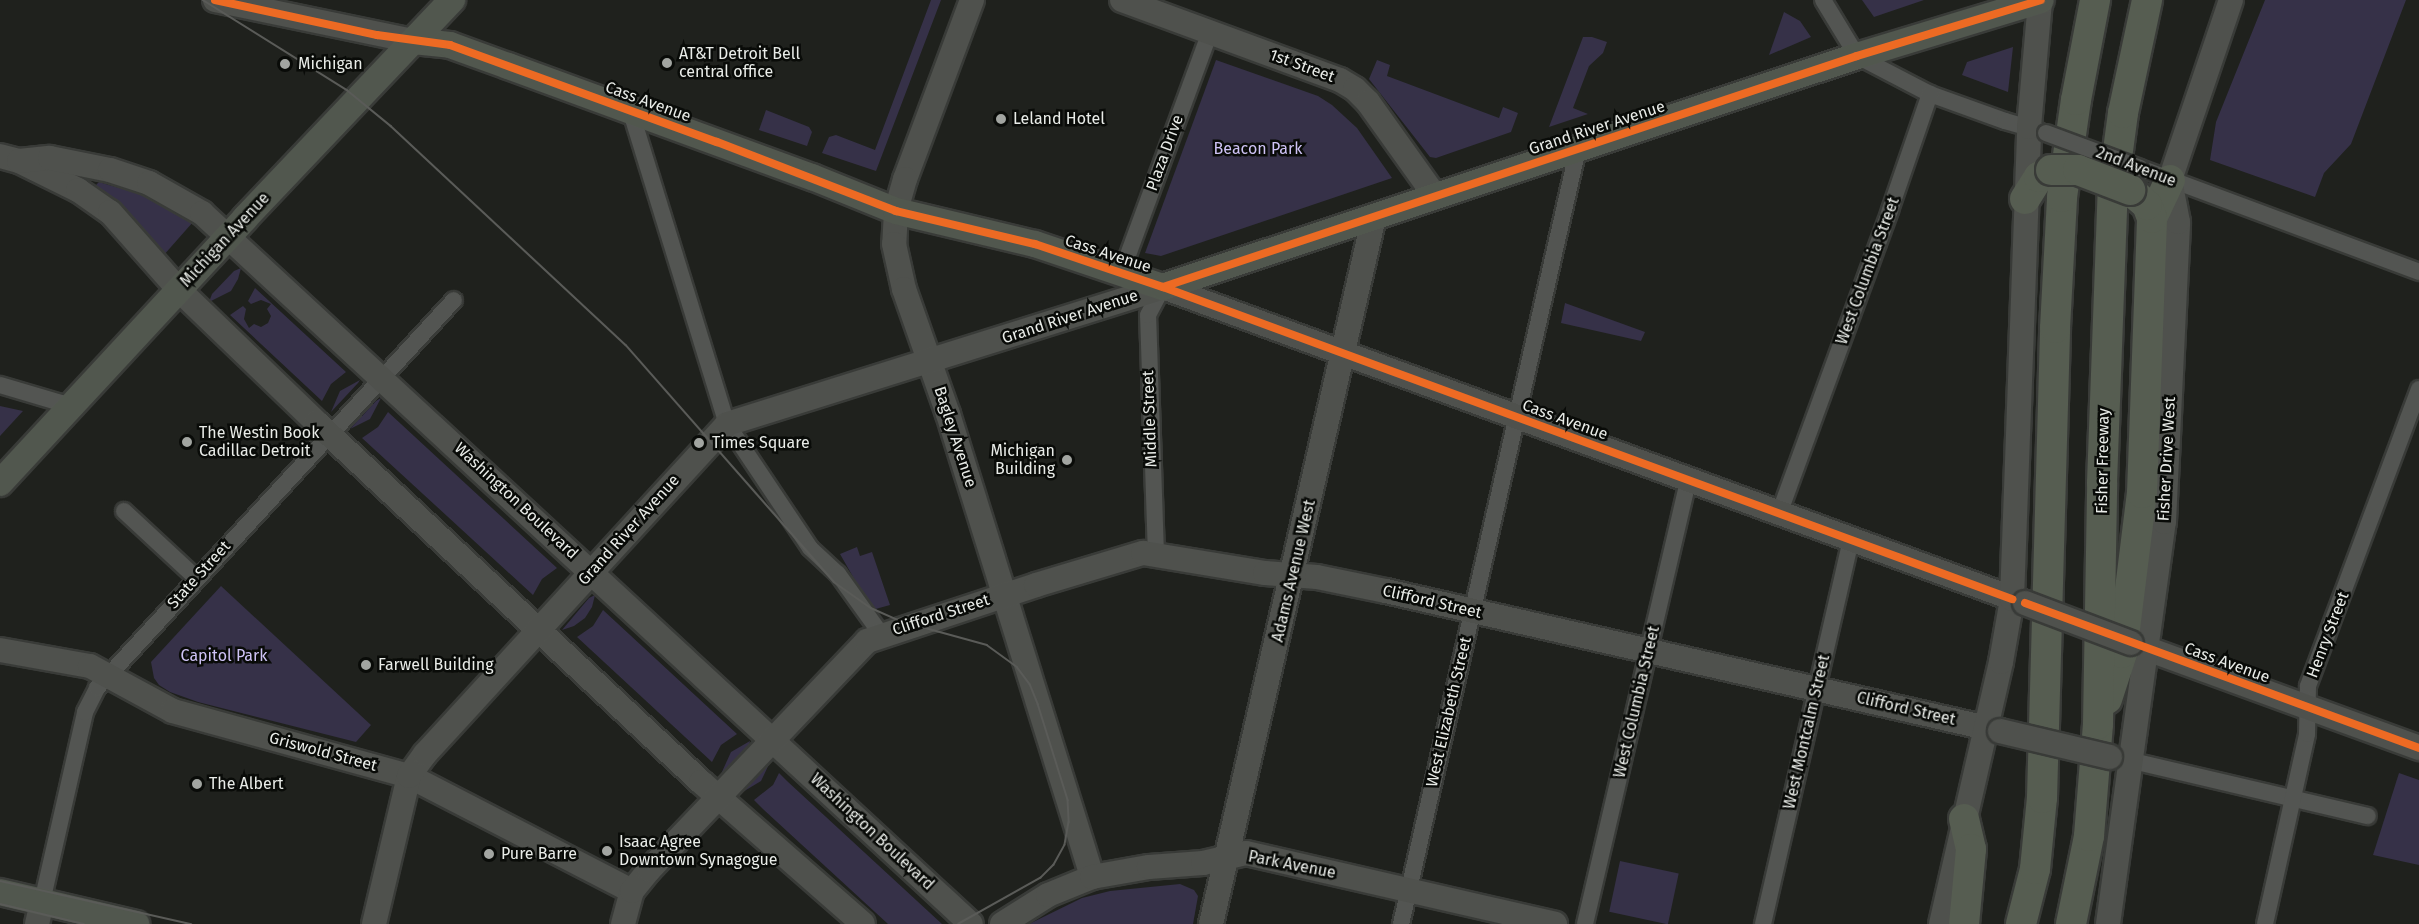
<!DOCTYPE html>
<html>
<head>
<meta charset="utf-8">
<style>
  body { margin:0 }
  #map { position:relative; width:2419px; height:924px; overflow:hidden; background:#1f211d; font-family:"Fira Sans",sans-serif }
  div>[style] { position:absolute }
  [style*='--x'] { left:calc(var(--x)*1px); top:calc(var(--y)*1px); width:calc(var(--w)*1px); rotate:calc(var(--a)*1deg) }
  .green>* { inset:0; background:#363148; transform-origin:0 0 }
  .roads { filter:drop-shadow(2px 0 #393b38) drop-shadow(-2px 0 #393b38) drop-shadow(0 2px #393b38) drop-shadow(0 -2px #393b38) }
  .street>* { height:16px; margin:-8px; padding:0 8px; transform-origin:8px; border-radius:8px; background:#535552 }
  .secondary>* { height:24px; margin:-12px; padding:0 12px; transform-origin:12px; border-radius:12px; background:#4f514d }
  .primary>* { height:26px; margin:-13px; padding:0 13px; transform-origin:13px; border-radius:13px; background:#51574e }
  .highway>* { height:30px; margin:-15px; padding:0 15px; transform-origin:15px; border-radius:15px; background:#565d51 }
  .tram>* { height:1.5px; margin:-0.75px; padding:0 0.75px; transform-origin:0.75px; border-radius:0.75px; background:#5a5b58 }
  .bridges { filter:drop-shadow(2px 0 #393b38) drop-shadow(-2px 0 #393b38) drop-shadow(0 2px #393b38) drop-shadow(0 -2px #393b38) }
  .street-bridge>* { height:16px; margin:-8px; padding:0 8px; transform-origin:8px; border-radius:8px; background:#535552 }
  .secondary-bridge>* { height:24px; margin:-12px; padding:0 12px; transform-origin:12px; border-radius:12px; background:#4f514d }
  .highway-bridge>* { height:30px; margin:-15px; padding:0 15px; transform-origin:15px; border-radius:15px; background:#565d51 }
  .cycleway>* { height:8px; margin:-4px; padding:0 4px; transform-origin:4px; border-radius:4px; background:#ed6a23 }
  .dots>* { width:16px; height:16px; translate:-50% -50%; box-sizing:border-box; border:3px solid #090b08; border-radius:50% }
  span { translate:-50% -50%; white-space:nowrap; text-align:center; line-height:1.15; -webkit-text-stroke:5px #090b08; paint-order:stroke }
  .poi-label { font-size:16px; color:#e9ece8 }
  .left { translate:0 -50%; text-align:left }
  .right { translate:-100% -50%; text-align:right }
  .street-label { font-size:16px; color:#e9ece8 }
  .park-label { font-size:16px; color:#cfc3f6 }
</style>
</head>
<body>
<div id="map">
  <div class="green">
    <i style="clip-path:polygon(931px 0,941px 0,876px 171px,822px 153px,829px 137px,836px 135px,875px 150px)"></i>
    <i style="clip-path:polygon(1862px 0,1924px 0,1874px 17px)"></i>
    <i style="clip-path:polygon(2265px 0,2406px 0,2351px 144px,2324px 173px,2315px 197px,2210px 160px,2216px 122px)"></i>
    <i style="clip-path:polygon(1784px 12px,1800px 21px,1811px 37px,1769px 55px)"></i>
    <i style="clip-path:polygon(1583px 37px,1592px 37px,1607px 42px,1603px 53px,1589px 66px,1573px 108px,1588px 114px,1549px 127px)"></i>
    <i style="clip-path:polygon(2013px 47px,2008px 92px,1962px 75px,1967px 62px)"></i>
    <i style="clip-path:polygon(1216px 60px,1318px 96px,1332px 105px,1357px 128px,1392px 178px,1161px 256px,1145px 253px)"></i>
    <i style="clip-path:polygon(1377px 60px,1390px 65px,1387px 76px,1499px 118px,1503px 107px,1518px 113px,1511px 132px,1436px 158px,1430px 157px,1369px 79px)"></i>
    <i style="clip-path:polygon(766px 110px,809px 127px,812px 132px,807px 146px,759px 130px)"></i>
    <i style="clip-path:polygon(99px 182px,153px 198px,193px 222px,163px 256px,93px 188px)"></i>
    <i style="clip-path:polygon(241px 268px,238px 279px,231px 291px,209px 302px,212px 294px,234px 271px)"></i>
    <i style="clip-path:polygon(255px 288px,346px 372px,331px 384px,322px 401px,230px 315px,243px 306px,246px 309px,244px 319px,249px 328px,254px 324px,261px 327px,268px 323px,271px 316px,267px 309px,271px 304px,261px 300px,251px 304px,248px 301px)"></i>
    <i style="clip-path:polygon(1565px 303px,1645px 332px,1641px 341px,1561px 323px)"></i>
    <i style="clip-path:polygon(360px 380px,358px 383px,331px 412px,340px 391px)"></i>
    <i style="clip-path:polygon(381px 398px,370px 419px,350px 429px,376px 401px)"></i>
    <i style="clip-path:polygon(0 406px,23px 411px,0 436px)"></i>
    <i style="clip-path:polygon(388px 412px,557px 568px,542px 579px,533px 595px,362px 438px,378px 427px)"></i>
    <i style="clip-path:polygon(857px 547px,860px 556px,872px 552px,890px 605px,872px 610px,840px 554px)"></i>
    <i style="clip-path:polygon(221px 586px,371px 725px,356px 742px,198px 702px,170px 692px,159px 685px,154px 678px,151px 662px)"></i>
    <i style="clip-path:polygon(595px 595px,592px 607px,585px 618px,574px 626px,562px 630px,589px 598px)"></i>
    <i style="clip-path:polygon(603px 610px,737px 734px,721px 745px,712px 762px,577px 637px,593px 626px)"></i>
    <i style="clip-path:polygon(750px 741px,749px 746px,721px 774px,731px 752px)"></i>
    <i style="clip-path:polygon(771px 760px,761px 781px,741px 793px,743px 789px)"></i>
    <i style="clip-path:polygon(779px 773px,787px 781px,942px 924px,888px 924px,764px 810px,754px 800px,773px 785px)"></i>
    <i style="clip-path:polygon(2399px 773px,2419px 780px,2419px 865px,2373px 855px)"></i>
    <i style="left:1620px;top:861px;width:60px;height:52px;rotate:12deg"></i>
    <i style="clip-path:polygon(1180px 884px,1194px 890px,1198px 896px,1193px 924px,1029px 924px,1082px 898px,1110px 891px)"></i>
  </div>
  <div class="roads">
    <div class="street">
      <i style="--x:1823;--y:0;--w:66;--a:58.7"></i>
      <i style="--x:1857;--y:56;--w:82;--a:27.5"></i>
      <i style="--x:1930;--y:94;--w:80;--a:19.8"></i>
      <i style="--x:2005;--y:121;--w:35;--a:16"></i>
      <i style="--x:630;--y:109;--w:330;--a:72.9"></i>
      <i style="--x:727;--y:424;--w:149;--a:56.2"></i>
      <i style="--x:810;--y:548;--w:38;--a:43"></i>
      <i style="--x:838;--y:574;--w:74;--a:54.4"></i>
      <i style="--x:2140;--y:168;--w:298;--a:20.4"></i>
      <i style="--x:1121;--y:274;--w:258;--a:-69.8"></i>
      <i style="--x:0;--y:385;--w:74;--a:16.5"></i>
      <i style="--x:124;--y:511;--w:98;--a:42.9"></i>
      <i style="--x:1779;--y:514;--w:324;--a:-69.9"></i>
      <i style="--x:1890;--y:210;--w:123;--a:-71"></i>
      <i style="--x:1156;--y:555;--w:240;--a:-91.9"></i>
      <i style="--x:1148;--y:315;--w:32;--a:-62"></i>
      <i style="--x:2133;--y:761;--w:241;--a:13.2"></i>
      <i style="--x:42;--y:902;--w:195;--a:-77.2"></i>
      <i style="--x:85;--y:712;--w:27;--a:-63"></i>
      <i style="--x:97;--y:688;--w:527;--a:-47.38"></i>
      <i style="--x:1401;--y:924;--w:795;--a:-77.14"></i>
      <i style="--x:1585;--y:924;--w:455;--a:-76.9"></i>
      <i style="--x:1763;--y:924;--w:394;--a:-77.1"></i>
      <i style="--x:2265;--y:924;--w:195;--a:-77.5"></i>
      <i style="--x:2307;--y:734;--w:48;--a:-88.8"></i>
      <i style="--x:2308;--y:686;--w:317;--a:-69.5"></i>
    </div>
    <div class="secondary">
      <i style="--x:215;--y:0;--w:202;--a:11.7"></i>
      <i style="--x:972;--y:0;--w:191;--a:110.5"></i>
      <i style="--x:905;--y:179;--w:33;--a:106"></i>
      <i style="--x:896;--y:211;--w:33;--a:93"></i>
      <i style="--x:894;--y:244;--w:46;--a:77.5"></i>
      <i style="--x:904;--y:289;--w:133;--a:70.6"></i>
      <i style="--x:948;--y:414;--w:485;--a:72.7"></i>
      <i style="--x:1122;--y:0;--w:232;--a:20.2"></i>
      <i style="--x:1340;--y:80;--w:17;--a:31"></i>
      <i style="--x:1355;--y:89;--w:18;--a:45"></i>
      <i style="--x:1368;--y:102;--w:115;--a:54.5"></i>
      <i style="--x:0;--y:156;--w:20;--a:15"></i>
      <i style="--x:19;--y:161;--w:66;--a:26.2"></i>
      <i style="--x:78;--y:190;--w:39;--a:35"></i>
      <i style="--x:110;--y:212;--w:104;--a:48.5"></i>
      <i style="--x:179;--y:290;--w:190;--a:43.9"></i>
      <i style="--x:316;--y:422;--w:527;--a:43.08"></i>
      <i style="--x:701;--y:782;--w:215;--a:41.2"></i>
      <i style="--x:19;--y:161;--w:31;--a:-6"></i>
      <i style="--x:50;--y:158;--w:61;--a:11.3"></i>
      <i style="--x:110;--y:170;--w:41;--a:18.4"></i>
      <i style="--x:149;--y:183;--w:61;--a:29.5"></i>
      <i style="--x:202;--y:213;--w:1047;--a:42.76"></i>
      <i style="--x:2131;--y:643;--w:307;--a:20"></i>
      <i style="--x:0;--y:650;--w:91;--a:10.1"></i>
      <i style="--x:90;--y:666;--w:94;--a:28.5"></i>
      <i style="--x:173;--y:711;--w:245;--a:15.4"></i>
      <i style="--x:409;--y:776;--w:251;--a:27.3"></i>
      <i style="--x:37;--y:924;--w:23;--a:-77"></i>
      <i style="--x:374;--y:924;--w:152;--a:-76.7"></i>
      <i style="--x:409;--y:776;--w:27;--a:-54"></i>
      <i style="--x:425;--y:754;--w:447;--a:-47.5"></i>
      <i style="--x:727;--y:424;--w:457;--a:-17.4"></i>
      <i style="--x:1163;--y:287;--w:918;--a:20.13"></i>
      <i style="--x:623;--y:924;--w:34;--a:-75"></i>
      <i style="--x:632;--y:891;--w:27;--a:-51"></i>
      <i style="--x:649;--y:870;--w:316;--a:-46.4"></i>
      <i style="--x:867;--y:641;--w:178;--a:-18.3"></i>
      <i style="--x:1036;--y:585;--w:112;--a:-16.7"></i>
      <i style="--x:1143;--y:553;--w:124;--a:9.3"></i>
      <i style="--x:1265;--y:573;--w:52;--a:4.4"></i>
      <i style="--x:1317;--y:577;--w:70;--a:11.5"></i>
      <i style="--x:1386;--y:591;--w:630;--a:12.84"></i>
      <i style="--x:1002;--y:924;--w:54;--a:-32.2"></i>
      <i style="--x:1048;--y:895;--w:48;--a:-22.2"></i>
      <i style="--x:1092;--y:877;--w:58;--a:-10"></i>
      <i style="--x:1149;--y:867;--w:54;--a:-4.2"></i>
      <i style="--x:1203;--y:863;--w:44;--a:-13.1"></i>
      <i style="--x:1246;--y:853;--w:317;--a:12.9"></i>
      <i style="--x:1211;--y:924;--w:726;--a:-77.02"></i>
      <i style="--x:1941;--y:924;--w:269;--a:-77.1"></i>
      <i style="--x:2001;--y:662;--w:64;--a:-80.1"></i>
      <i style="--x:2012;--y:599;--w:472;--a:-87.9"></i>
      <i style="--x:2029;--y:127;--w:127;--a:-85"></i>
      <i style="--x:2108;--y:924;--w:406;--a:-82.1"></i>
      <i style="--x:2164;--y:522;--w:300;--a:-87.3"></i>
      <i style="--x:2178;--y:222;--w:43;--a:-100.8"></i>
      <i style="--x:2170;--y:180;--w:190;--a:-71.3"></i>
    </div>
    <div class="primary">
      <i style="--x:413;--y:41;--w:37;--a:6"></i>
      <i style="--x:450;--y:45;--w:62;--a:19.9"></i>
      <i style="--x:508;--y:66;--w:324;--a:20.1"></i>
      <i style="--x:812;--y:177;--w:91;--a:22"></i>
      <i style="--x:896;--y:211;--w:143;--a:13.4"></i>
      <i style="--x:1035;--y:244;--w:135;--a:18.6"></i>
      <i style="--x:1163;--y:287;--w:731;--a:-18.41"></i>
      <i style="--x:1857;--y:56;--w:192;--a:-16.9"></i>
      <i style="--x:0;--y:483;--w:361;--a:-47.2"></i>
      <i style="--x:245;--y:218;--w:301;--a:-46.5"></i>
      <i style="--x:0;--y:892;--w:140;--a:13.2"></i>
    </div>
    <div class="highway">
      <i style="--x:2025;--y:199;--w:26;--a:-58"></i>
      <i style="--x:2039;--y:177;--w:14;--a:-30"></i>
      <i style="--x:2152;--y:218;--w:42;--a:-64.7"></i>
      <i style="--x:2107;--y:699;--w:48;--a:-71.9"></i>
      <i style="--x:2122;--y:653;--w:161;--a:-82.9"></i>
      <i style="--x:2142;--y:493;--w:275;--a:-87.9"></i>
      <i style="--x:2152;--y:218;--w:14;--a:-111"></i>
      <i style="--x:2147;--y:205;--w:23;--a:-139"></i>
      <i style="--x:1964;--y:819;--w:31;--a:77"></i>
      <i style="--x:1971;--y:849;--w:75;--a:95.3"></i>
      <i style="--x:2021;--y:924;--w:57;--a:-75.7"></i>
      <i style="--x:2035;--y:869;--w:71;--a:-84.4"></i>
      <i style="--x:2042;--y:798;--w:470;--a:-88.4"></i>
      <i style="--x:2055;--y:328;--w:131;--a:-86.9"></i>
      <i style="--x:2062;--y:197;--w:98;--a:-81.8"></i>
      <i style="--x:2076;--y:100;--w:102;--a:-79.2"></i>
      <i style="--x:2071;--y:924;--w:90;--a:-78.4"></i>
      <i style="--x:2089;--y:836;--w:112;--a:-85.4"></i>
      <i style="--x:2098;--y:724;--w:241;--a:-89"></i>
      <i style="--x:2102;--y:483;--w:295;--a:-87.9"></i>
      <i style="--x:2113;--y:188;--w:76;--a:-82.4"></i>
      <i style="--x:2123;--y:113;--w:116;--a:-78"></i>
    </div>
  </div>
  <div class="tram">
    <i style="--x:203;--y:0;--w:170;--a:32"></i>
    <i style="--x:347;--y:90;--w:57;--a:39.3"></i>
    <i style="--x:391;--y:126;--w:321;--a:43"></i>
    <i style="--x:626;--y:345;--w:315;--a:48.7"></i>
    <i style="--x:834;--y:582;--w:45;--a:35.1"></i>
    <i style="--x:871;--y:608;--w:32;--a:24"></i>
    <i style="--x:900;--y:621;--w:90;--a:15.4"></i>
    <i style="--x:987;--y:645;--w:37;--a:36"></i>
    <i style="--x:1017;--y:667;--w:21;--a:53"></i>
    <i style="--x:1030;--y:684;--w:22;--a:68"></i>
    <i style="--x:1038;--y:704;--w:101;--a:72.6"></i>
    <i style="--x:1068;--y:800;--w:22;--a:87"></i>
    <i style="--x:1069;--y:822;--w:23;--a:100"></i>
    <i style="--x:1065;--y:845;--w:23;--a:119"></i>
    <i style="--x:1054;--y:865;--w:18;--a:135"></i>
    <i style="--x:1041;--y:878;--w:94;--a:150.7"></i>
    <i style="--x:0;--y:881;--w:196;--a:12.7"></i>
    <i style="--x:0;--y:904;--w:86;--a:13.4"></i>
  </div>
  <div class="bridges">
    <div class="street-bridge">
      <i style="--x:2046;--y:133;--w:100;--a:20.4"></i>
    </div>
    <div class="secondary-bridge">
      <i style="--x:2025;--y:603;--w:113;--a:20.7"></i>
      <i style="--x:2000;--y:731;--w:113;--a:13.3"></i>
    </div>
    <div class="highway-bridge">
      <i style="--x:2051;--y:170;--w:27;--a:0"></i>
      <i style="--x:2078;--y:170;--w:56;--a:21"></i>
    </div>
  </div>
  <div class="cycleway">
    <i style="--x:215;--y:0;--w:166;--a:12.2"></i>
    <i style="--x:377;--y:35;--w:74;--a:7.8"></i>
    <i style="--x:450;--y:45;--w:284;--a:20"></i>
    <i style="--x:717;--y:142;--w:192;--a:21.1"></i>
    <i style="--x:896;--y:211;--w:143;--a:13.4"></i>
    <i style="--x:1035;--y:244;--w:135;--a:18.6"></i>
    <i style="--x:1163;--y:287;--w:905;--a:20.18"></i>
    <i style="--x:1163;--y:287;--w:731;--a:-18.41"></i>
    <i style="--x:1857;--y:56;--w:192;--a:-16.9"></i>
    <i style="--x:2025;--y:603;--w:420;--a:20.2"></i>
  </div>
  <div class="dots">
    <i style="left:667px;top:63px;background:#a2a5a1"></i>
    <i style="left:285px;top:64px;background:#a2a5a1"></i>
    <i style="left:1001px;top:119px;background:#a2a5a1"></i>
    <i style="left:187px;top:442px;background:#a2a5a1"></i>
    <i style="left:699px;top:443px;background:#a2a5a1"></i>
    <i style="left:1067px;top:460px;background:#a2a5a1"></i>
    <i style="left:366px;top:665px;background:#a2a5a1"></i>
    <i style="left:197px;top:784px;background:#a2a5a1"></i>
    <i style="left:607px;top:851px;background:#a2a5a1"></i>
    <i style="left:489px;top:854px;background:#a2a5a1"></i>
  </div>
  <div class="poi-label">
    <span class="left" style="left:679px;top:63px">AT&amp;T Detroit Bell<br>central office</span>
    <span class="left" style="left:298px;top:64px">Michigan</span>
    <span class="left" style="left:1013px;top:119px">Leland Hotel</span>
    <span class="left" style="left:199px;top:442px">The Westin Book<br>Cadillac Detroit</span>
    <span class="left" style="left:712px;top:443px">Times Square</span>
    <span class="right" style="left:1055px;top:460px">Michigan<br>Building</span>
    <span class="left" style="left:378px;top:665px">Farwell Building</span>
    <span class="left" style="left:209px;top:784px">The Albert</span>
    <span class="left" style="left:619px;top:851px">Isaac Agree<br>Downtown Synagogue</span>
    <span class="left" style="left:501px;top:854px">Pure Barre</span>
  </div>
  <div class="street-label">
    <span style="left:1302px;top:66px;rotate:20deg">1st Street</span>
    <span style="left:648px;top:102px;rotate:20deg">Cass Avenue</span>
    <span style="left:1597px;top:128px;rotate:-18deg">Grand River Avenue</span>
    <span style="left:1165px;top:153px;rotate:-70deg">Plaza Drive</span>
    <span style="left:2136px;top:167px;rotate:21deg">2nd Avenue</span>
    <span style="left:225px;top:240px;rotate:-47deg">Michigan Avenue</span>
    <span style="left:1108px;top:254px;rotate:18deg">Cass Avenue</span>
    <span style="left:1868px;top:271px;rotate:-70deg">West Columbia Street</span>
    <span style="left:1070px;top:317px;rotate:-18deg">Grand River Avenue</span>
    <span style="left:1150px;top:419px;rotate:-92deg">Middle Street</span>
    <span style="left:1565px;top:420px;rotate:20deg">Cass Avenue</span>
    <span style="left:955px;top:437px;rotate:72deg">Bagley Avenue</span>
    <span style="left:2167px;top:459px;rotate:-87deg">Fisher Drive West</span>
    <span style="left:2103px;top:461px;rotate:-89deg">Fisher Freeway</span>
    <span style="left:516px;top:501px;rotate:43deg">Washington Boulevard</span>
    <span style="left:629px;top:530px;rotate:-48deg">Grand River Avenue</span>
    <span style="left:1294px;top:571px;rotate:-77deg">Adams Avenue West</span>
    <span style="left:199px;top:575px;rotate:-48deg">State Street</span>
    <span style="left:1432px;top:602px;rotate:13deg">Clifford Street</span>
    <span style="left:941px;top:615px;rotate:-18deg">Clifford Street</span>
    <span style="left:2328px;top:635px;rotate:-69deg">Henry Street</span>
    <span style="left:2227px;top:663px;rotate:20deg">Cass Avenue</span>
    <span style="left:1637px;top:702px;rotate:-77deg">West Columbia Street</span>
    <span style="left:1906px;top:709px;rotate:13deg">Clifford Street</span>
    <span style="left:1449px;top:712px;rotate:-77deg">West Elizabeth Street</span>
    <span style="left:1807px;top:732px;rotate:-77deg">West Montcalm Street</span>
    <span style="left:323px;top:752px;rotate:15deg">Griswold Street</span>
    <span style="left:872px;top:832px;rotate:43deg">Washington Boulevard</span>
    <span style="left:1292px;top:865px;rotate:11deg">Park Avenue</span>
  </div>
  <div class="park-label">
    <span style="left:1258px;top:149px">Beacon Park</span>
    <span style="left:224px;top:656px">Capitol Park</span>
  </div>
</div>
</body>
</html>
